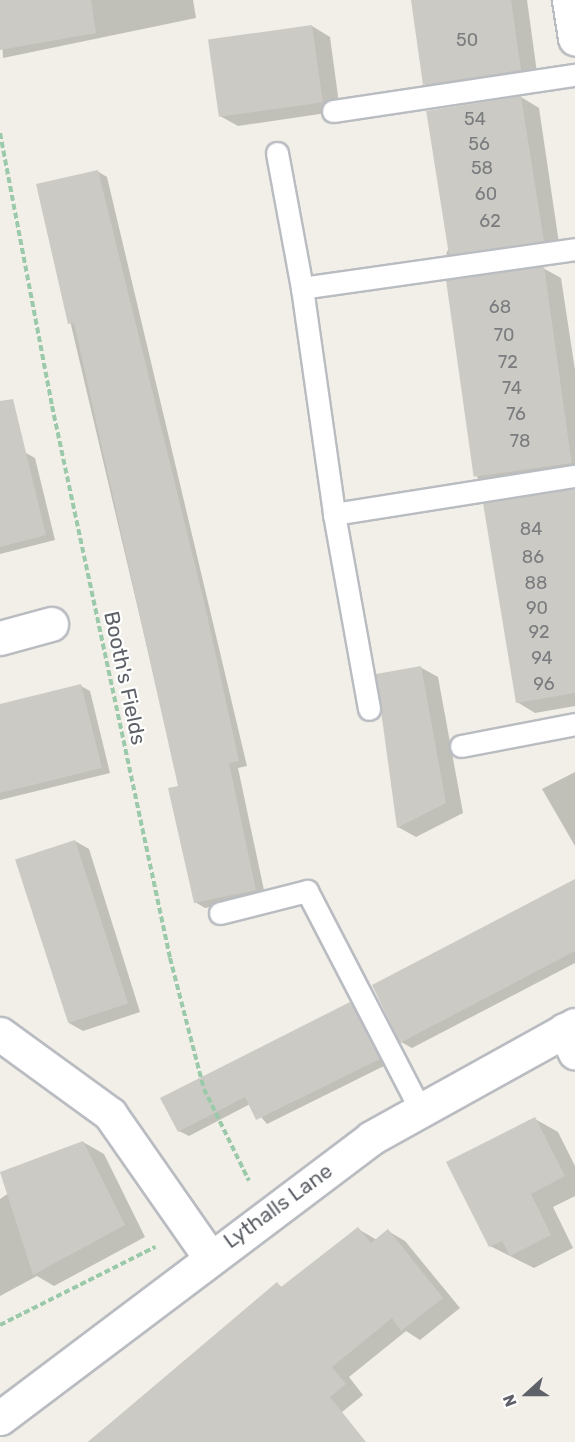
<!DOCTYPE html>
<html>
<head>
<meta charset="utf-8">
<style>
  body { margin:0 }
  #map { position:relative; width:575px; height:1442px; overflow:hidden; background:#f1efe7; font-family:Rubik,sans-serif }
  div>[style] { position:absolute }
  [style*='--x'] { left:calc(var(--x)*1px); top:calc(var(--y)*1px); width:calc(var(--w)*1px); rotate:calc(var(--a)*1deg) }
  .shadow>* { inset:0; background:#0003 }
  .building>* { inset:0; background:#cccac4; transform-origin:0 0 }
  .path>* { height:4px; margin-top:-2px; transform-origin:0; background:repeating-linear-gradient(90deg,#9bcaaa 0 6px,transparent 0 9px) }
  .roads { filter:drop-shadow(2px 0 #b9bcc1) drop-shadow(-2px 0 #b9bcc1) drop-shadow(0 2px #b9bcc1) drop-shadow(0 -2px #b9bcc1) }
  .lane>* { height:21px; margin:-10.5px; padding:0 10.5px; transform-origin:10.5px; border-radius:10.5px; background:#fff }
  .street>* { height:33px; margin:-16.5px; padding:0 16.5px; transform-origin:16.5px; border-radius:16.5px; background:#fff }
  .secondary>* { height:33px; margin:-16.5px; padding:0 16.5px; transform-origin:16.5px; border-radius:16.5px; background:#fff }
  span { translate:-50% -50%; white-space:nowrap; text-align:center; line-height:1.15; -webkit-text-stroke:4.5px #fff; paint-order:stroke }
  .number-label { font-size:18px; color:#7a7c7f }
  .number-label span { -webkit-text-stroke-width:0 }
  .street-label { font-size:21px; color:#5e6268 }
  .north { position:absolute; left:497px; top:1364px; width:60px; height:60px; -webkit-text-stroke:4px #fff; paint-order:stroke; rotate:249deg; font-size:16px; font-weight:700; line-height:24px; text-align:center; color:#5e6268 }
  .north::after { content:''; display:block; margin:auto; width:21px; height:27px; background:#5e6268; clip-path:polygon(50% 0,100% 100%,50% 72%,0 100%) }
</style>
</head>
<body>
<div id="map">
  <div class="shadow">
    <i style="clip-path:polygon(0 0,193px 0,196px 18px,3px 58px)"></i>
    <i style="clip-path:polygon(412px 0,527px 0,538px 80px,442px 94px,425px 84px)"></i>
    <i style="clip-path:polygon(312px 26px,330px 37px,340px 111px,238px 126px,220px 116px)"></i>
    <i style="clip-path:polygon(521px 97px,539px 108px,560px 250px,464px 264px,446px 254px)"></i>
    <i style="clip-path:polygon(97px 171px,107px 177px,247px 766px,238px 768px,265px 895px,205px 908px,195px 902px,180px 787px,38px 185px)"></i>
    <i style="clip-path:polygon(543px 268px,561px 278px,575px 370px,575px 475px,495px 488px,477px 478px)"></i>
    <i style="clip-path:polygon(26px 453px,35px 458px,55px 540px,0 554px,0 459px)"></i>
    <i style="clip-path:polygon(575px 490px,575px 706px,535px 713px,517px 702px)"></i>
    <i style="clip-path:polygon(420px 667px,438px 677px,463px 813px,416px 837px,398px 827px,377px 675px)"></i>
    <i style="clip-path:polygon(81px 686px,90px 691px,110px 773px,0 800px,0 705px)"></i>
    <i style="clip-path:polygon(575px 772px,575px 846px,542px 789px)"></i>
    <i style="clip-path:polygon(75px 841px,89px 849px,140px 1012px,83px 1031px,69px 1023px)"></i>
    <i style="clip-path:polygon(575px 880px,575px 963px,412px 1048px,401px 1042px)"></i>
    <i style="clip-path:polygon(350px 1004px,360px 1010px,388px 1064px,267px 1124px,250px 1104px,189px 1136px,179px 1131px)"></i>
    <i style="clip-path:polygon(535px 1119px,558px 1132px,575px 1166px,575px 1196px,553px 1207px,573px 1248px,534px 1268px,490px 1246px)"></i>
    <i style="clip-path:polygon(83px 1142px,104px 1154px,145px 1237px,54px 1286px,37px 1276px,0 1296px,0 1199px)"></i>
    <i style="clip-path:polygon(358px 1229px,377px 1240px,388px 1231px,405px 1241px,460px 1308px,420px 1340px,406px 1331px,349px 1377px,363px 1395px,305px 1442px,88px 1442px,277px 1284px,283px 1288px)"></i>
  </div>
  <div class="building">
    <i style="clip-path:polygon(0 0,91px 0,96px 33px,0 50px)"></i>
    <i style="clip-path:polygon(411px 0,511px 0,521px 70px,423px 85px)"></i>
    <i style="left:312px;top:25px;width:78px;height:105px;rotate:82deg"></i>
    <i style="left:521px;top:96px;width:147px;height:96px;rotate:81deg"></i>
    <i style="clip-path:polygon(98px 170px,206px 610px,239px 761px,229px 763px,256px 890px,194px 903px,168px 788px,178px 786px,74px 323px,68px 324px,36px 184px)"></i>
    <i style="left:544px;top:266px;width:199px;height:99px;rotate:82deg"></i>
    <i style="clip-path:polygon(13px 399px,46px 535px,0 547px,0 401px)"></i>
    <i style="clip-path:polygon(575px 489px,575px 693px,516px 703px,483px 503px)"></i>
    <i style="clip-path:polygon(421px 666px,446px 803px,397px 828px,376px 674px)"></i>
    <i style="clip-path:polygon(81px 684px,102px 768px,0 793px,0 704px)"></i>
    <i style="left:75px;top:840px;width:172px;height:63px;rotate:72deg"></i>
    <i style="clip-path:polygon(575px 879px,575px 951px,400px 1043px,372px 985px)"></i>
    <i style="clip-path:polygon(350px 1002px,380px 1059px,256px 1120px,245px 1097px,178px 1132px,160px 1098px)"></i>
    <i style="clip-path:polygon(535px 1117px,565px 1176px,531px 1194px,551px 1235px,510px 1256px,502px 1241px,489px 1247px,446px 1162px)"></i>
    <i style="clip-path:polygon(83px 1141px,125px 1225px,33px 1275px,0 1172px)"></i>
    <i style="clip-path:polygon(358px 1227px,371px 1243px,388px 1229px,443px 1298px,401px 1331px,392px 1318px,332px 1367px,346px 1384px,330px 1397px,366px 1442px,88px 1442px,277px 1282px,281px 1287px)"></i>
  </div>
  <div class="path">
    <i style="--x:0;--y:133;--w:278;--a:79.2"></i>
    <i style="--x:52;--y:406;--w:564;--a:77.93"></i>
    <i style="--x:170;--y:958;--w:135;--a:75.5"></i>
    <i style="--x:204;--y:1089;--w:102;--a:63.9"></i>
    <i style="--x:0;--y:1325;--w:174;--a:-26.7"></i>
  </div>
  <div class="roads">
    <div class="lane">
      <i style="--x:333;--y:111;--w:245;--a:-8.5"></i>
      <i style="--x:277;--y:153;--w:137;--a:79.5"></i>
      <i style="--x:302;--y:288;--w:276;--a:-8.1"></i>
      <i style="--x:302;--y:288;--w:228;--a:81.9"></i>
      <i style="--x:334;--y:514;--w:244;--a:-9"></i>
      <i style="--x:334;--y:514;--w:198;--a:79.8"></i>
      <i style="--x:461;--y:746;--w:116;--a:-10.9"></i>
      <i style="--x:220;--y:913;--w:90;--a:-14.2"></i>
      <i style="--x:307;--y:891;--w:248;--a:62.6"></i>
    </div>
    <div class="street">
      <i style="--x:569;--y:0;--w:39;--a:81"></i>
      <i style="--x:0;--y:638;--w:53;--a:-15.4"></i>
      <i style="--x:564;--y:1030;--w:25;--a:64"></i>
      <i style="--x:0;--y:1034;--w:136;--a:36"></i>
      <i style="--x:110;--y:1114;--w:173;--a:55.1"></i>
    </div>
    <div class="secondary">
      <i style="--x:0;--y:1418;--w:465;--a:-37"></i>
      <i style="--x:371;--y:1138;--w:233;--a:-29"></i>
    </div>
  </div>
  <div class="number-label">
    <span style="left:467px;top:40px">50</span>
    <span style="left:475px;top:119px">54</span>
    <span style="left:479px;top:144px">56</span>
    <span style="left:482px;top:168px">58</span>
    <span style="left:486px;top:194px">60</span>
    <span style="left:490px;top:221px">62</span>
    <span style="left:500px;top:307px">68</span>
    <span style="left:504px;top:335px">70</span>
    <span style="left:508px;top:362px">72</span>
    <span style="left:512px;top:388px">74</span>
    <span style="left:516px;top:414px">76</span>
    <span style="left:520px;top:441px">78</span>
    <span style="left:531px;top:529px">84</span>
    <span style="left:533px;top:557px">86</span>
    <span style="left:536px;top:583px">88</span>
    <span style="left:537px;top:608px">90</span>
    <span style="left:539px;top:632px">92</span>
    <span style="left:542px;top:658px">94</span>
    <span style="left:544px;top:684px">96</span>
  </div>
  <div class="street-label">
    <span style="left:125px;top:678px;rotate:78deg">Booth's Fields</span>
    <span style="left:278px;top:1206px;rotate:-36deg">Lythalls Lane</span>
  </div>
  <div class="north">N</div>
</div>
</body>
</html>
